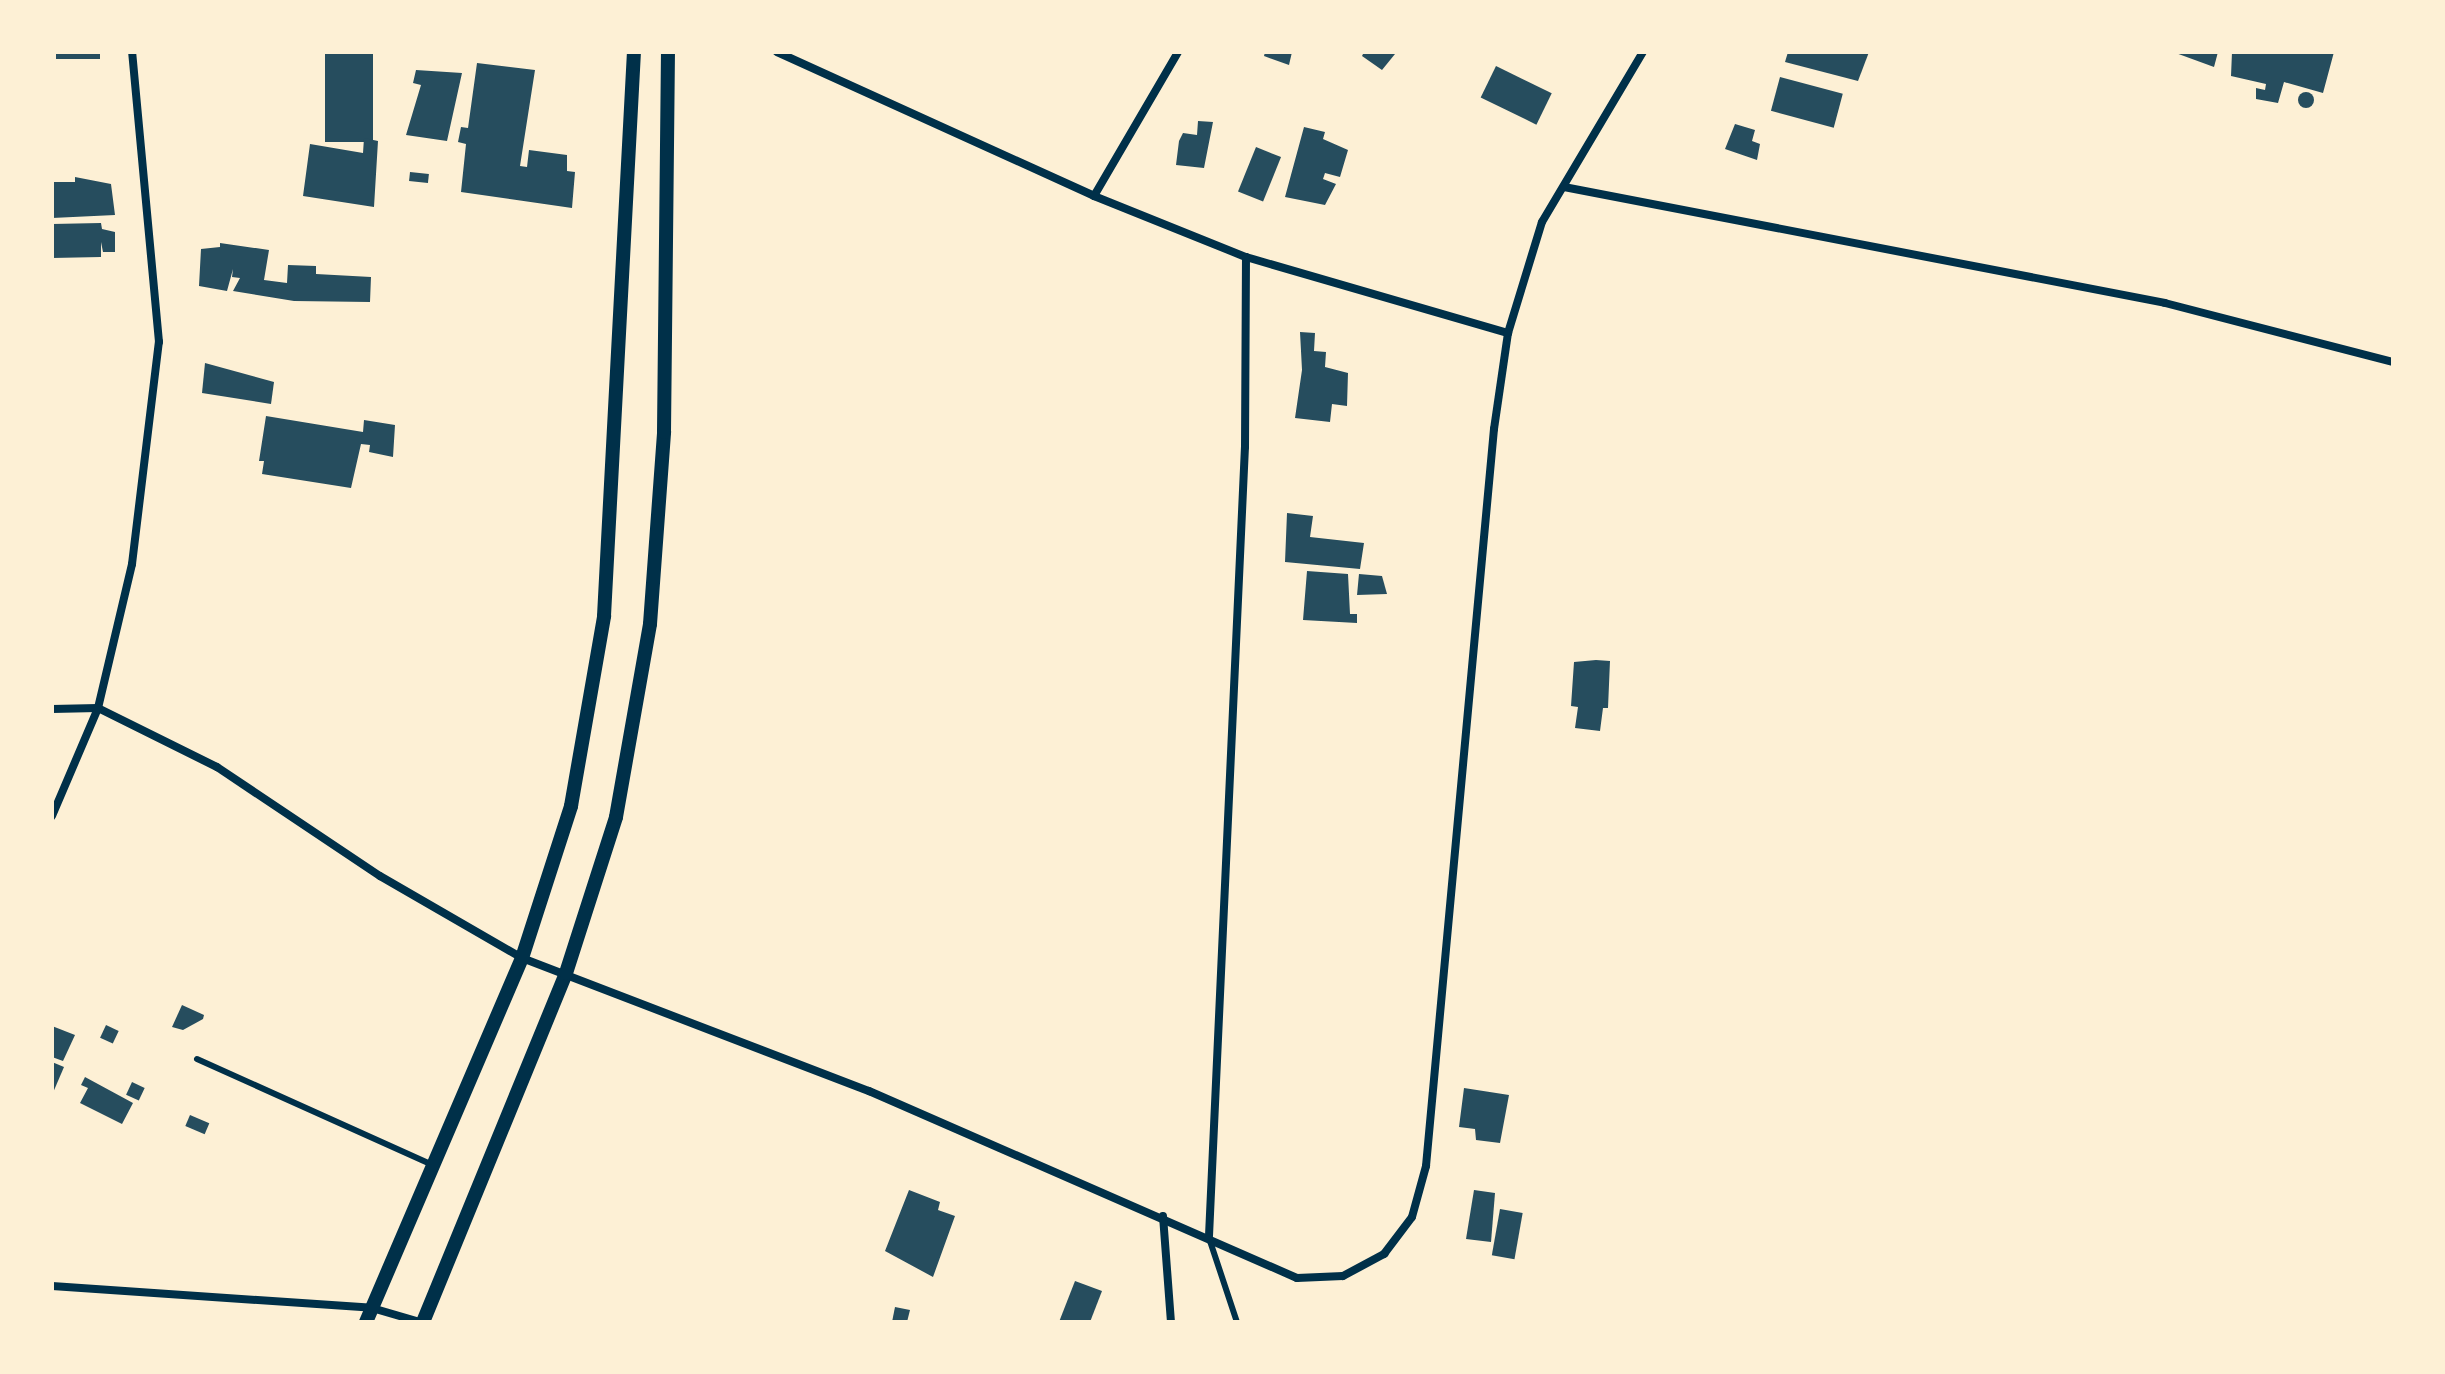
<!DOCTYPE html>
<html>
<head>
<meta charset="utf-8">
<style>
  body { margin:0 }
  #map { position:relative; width:2445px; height:1374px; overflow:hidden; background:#fdf0d5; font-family:Overpass,sans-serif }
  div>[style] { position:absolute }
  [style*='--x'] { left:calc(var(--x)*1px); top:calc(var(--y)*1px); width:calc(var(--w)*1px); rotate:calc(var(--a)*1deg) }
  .building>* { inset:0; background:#264d5e; transform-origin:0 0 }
  .round { border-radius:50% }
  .service>* { height:6px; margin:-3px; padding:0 3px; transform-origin:3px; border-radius:3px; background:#003049 }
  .minor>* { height:8px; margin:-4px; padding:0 4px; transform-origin:4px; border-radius:4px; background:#003049 }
  .tertiary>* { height:14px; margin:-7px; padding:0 7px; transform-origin:7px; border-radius:7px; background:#003049 }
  span { translate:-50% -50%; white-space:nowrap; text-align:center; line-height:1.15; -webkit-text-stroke:7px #fdf0d5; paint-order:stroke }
  .frame { position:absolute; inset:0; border:54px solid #fdf0d5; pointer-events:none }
</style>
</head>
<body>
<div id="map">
  <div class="building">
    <i style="left:56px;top:52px;width:44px;height:7px"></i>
    <i style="left:325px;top:52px;width:48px;height:90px"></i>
    <i style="clip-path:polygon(1265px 52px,1292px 52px,1289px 65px,1264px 56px)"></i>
    <i style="clip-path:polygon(1364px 52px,1393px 52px,1395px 54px,1382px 70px,1362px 56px)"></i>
    <i style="clip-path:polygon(1788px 52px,1869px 52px,1858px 81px,1785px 62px)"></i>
    <i style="clip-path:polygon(2173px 52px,2218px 52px,2214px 67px)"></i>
    <i style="clip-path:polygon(2232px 52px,2334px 52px,2323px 93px,2284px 82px,2278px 103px,2256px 99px,2256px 88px,2265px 90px,2266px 84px,2231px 76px)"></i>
    <i style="clip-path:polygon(477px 63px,535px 70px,520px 166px,527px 167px,529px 150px,567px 155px,567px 171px,575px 172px,572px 208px,461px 192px,466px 144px,458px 142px,461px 127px,468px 128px)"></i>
    <i style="left:1496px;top:66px;width:62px;height:35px;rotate:26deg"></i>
    <i style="clip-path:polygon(416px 70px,462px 73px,447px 141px,406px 135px,421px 85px,413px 83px)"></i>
    <i style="left:1780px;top:77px;width:65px;height:35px;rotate:15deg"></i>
    <i class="round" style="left:2298px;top:92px;width:16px;height:16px"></i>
    <i style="clip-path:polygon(1198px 121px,1213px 122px,1204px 168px,1176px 165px,1179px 141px,1183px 133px,1197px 135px)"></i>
    <i style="clip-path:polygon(1735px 124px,1755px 130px,1752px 141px,1760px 144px,1757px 160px,1725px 149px)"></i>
    <i style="clip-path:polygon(1304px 127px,1325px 132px,1323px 139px,1348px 150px,1340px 177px,1325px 173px,1323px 179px,1336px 184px,1325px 205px,1285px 197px)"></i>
    <i style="clip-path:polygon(364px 138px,378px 141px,374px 207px,303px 196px,310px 144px,363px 153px)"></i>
    <i style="left:1256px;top:147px;width:27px;height:48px;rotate:22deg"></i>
    <i style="left:410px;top:172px;width:19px;height:9px;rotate:6deg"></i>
    <i style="clip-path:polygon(75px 177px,111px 184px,115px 215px,52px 218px,52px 182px,75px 182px)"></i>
    <i style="clip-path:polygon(101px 223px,102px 229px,115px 232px,115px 252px,103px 252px,101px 242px,101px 257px,52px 258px,52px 224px)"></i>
    <i style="clip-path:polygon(220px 243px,269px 250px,264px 280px,287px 283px,288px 265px,316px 266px,316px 274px,371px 277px,370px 302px,294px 301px,233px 291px,240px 278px,232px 277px,233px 269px,227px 291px,199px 286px,201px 249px,220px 247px)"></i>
    <i style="clip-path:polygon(1300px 332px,1315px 333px,1314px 351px,1326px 352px,1325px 367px,1348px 373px,1347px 406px,1332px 404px,1330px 422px,1295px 418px,1302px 370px)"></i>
    <i style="clip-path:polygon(205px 363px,274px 382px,271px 404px,202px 393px)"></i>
    <i style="clip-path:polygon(266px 416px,363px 432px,364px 420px,395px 425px,393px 457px,369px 452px,370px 445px,361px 444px,351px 488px,262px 474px,264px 461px,259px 461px)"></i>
    <i style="clip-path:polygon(1287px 513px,1313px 516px,1310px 537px,1364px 543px,1360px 569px,1285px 562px)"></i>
    <i style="clip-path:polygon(1307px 571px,1348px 574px,1350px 614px,1357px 614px,1357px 623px,1303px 620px)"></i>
    <i style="clip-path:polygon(1359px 574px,1382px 576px,1387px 594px,1357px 595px)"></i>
    <i style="clip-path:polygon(1596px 660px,1610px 661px,1608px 708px,1603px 708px,1600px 731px,1575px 728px,1578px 707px,1571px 706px,1574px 662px)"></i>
    <i style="clip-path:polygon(182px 1005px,204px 1015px,203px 1019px,183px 1030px,172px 1027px)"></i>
    <i style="left:106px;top:1025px;width:14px;height:14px;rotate:25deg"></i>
    <i style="clip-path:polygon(52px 1026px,75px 1035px,63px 1061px,52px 1057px)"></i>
    <i style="clip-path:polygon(52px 1062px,64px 1067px,52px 1095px)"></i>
    <i style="clip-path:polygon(85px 1077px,133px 1103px,122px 1124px,80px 1103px,88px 1088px,81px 1085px)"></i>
    <i style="left:132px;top:1082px;width:14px;height:14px;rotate:25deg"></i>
    <i style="clip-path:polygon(1464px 1088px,1509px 1095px,1500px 1143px,1476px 1140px,1475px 1129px,1459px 1127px)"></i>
    <i style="left:190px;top:1115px;width:21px;height:12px;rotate:23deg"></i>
    <i style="clip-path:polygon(909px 1190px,940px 1202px,938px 1210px,955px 1216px,933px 1277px,885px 1251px)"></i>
    <i style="clip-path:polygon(1474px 1190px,1495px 1193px,1491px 1242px,1466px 1239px)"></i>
    <i style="left:1500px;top:1209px;width:23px;height:47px;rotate:10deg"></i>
    <i style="clip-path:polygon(1075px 1281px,1102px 1291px,1090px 1322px,1059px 1322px)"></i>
    <i style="clip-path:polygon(895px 1307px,910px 1310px,907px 1322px,892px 1322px)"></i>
  </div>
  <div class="service">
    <i style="--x:197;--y:1059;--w:259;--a:24.2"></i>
    <i style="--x:1209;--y:1238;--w:89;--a:71.6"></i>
  </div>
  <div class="minor">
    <i style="--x:777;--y:52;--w:348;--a:24.4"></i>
    <i style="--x:1094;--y:196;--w:164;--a:21.9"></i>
    <i style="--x:1246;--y:257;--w:273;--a:16.2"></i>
    <i style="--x:1564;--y:187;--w:612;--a:10.92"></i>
    <i style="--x:2165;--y:303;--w:236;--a:14.5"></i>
    <i style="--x:1094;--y:196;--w:167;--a:-59.7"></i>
    <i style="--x:52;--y:709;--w:46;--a:-1.2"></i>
    <i style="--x:98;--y:708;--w:133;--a:26.4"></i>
    <i style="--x:217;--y:767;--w:196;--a:33.8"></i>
    <i style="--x:380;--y:876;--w:164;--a:30"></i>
    <i style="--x:522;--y:958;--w:372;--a:21"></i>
    <i style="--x:869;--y:1091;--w:467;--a:23.6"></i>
    <i style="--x:1297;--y:1278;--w:46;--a:-2.5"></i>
    <i style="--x:1343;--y:1276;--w:47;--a:-28.2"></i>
    <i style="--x:1384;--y:1254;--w:46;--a:-52.9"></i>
    <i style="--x:1412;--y:1217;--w:53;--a:-74.6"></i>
    <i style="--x:1426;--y:1166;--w:740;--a:-84.73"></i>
    <i style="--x:1494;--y:429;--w:97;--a:-81.7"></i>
    <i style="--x:1508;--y:333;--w:116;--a:-73"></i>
    <i style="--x:1542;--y:222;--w:198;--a:-59.3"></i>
    <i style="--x:52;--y:816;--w:117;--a:-66.9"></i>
    <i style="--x:98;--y:708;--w:148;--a:-76.7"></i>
    <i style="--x:132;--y:564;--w:224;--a:-83.1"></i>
    <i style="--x:159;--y:342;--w:291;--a:-95.3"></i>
    <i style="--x:1163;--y:1216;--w:106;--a:85.7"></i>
    <i style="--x:1209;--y:1236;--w:790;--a:-87.39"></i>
    <i style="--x:1245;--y:447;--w:190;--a:-89.7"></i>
    <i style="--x:52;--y:1286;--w:321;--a:3.9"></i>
    <i style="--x:372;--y:1308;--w:50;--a:16.3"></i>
  </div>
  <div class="tertiary">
    <i style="--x:366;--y:1322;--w:396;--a:-66.8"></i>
    <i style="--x:522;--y:958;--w:160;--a:-72.1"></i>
    <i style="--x:571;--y:806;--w:193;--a:-80.1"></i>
    <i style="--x:604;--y:616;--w:565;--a:-86.96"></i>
    <i style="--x:423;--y:1322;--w:377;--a:-67.7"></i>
    <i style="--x:566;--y:973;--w:164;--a:-72.2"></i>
    <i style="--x:616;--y:817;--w:196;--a:-80"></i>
    <i style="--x:650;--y:624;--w:193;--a:-85.8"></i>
    <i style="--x:664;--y:432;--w:380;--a:-89.4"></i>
  </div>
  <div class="frame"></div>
</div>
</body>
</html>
